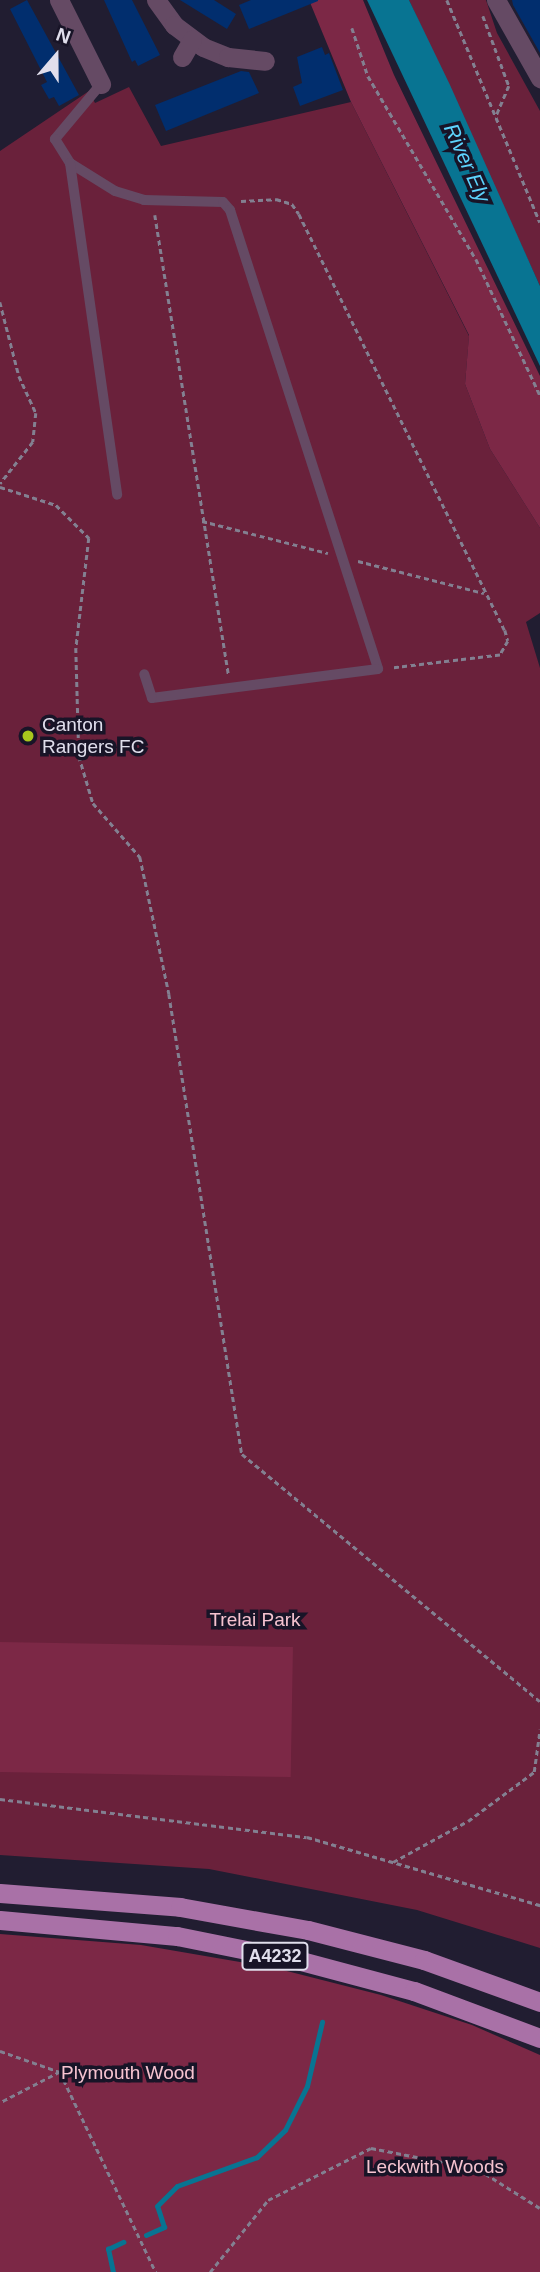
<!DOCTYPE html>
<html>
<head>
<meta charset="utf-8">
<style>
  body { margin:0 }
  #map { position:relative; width:540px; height:2272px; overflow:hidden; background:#211d31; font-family:Helvetica,sans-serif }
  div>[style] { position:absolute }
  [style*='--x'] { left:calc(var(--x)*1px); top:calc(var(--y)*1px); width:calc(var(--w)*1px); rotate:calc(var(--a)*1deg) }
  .green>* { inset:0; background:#6a213b }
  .forest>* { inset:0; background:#7c2846; transform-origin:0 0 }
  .water>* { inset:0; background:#087492 }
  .stream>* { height:5px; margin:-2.5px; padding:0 2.5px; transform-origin:2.5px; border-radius:2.5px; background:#087492 }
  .building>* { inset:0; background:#012e6e }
  .path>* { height:2.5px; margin-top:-1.25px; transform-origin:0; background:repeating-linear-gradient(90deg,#838091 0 5px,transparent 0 8.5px) }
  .service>* { height:10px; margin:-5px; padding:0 5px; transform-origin:5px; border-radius:5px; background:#654a64 }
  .minor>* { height:19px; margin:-9.5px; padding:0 9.5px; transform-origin:9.5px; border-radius:9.5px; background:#654a64 }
  .primary>* { height:19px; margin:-9.5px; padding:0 9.5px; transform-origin:9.5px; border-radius:9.5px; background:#a971a7 }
  .dots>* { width:19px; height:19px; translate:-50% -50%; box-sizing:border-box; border:4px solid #181427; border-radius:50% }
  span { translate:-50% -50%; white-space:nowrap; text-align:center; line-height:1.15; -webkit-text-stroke:7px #181427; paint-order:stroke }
  .shield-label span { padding:2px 5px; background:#181427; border:2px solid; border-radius:5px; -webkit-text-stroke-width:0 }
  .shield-label { font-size:18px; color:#e0deec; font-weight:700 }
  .poi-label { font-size:19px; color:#e0deec }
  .left { translate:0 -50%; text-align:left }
  .park-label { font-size:19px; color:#f6c3d0 }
  .water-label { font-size:21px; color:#5dd3fc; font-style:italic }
  .north { position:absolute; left:21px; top:21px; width:70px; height:70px; -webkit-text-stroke:5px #181427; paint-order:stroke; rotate:20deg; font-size:19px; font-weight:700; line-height:28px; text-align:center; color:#e0deec }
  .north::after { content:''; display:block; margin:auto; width:24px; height:32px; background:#e0deec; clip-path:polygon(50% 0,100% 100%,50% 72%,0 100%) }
</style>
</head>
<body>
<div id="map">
  <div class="green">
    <i style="clip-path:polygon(409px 0,486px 0,497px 33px,540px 111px,540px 286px)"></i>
    <i style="clip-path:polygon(129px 87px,161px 146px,351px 102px,469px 336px,465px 384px,490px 449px,540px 528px,540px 613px,526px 622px,540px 668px,540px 1948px,417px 1910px,209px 1869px,0 1855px,0 151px,89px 91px,95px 103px)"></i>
  </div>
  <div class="forest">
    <i style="clip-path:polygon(309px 0,363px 0,394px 75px,540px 376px,540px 528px,490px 449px,465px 384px,469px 335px,351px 102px)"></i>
    <i style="left:0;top:1642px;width:293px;height:130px;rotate:1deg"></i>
    <i style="clip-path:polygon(0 1934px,141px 1945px,275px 1968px,381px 1995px,472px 2025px,540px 2055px,540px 2272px,0 2272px)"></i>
  </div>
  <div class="water">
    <i style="clip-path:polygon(367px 0,409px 0,450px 85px,540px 286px,540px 366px)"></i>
  </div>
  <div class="stream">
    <i style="--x:146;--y:2235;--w:20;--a:-24"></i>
    <i style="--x:164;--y:2227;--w:22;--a:-108"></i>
    <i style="--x:157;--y:2206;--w:28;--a:-45"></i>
    <i style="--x:177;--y:2186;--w:85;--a:-19.9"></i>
    <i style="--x:257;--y:2157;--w:39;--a:-44"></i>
    <i style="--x:285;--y:2130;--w:49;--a:-63.4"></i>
    <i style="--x:307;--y:2086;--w:66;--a:-76.8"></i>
    <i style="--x:113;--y:2272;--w:24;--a:-102"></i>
    <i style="--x:108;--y:2249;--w:17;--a:-25"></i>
  </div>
  <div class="building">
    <i style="clip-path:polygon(27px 0,79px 95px,59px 106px,54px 97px,49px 99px,41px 85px,47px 82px,10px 9px)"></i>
    <i style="clip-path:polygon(104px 0,132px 0,160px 55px,138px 66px,135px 60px,132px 62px)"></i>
    <i style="clip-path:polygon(180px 0,214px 0,236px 14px,227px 29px)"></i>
    <i style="clip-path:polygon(251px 0,318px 0,318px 1px,249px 29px,239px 5px)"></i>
    <i style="clip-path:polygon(512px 0,540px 0,540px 53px,513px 5px)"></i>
    <i style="clip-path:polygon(322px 47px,325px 55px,329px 53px,343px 90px,300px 106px,293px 87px,302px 83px,297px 57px)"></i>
    <i style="clip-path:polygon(241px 71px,249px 72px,259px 93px,166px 131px,155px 105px)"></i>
  </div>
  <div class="path">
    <i style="--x:447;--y:0;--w:241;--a:67.3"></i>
    <i style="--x:483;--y:16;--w:75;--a:69.6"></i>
    <i style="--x:509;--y:86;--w:34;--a:113"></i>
    <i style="--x:352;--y:28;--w:51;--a:71.6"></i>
    <i style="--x:368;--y:76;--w:212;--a:59.5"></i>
    <i style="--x:476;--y:259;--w:150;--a:64.8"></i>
    <i style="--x:241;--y:201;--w:35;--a:-3"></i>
    <i style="--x:276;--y:199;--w:17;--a:17"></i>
    <i style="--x:292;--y:204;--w:12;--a:55"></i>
    <i style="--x:299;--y:214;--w:464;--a:63.7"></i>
    <i style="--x:505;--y:630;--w:11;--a:75"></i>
    <i style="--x:508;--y:641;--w:16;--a:120"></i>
    <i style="--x:500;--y:655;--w:109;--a:173.1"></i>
    <i style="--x:155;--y:215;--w:466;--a:80.9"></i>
    <i style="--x:0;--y:302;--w:76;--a:75.6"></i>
    <i style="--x:19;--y:376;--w:41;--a:65.3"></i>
    <i style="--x:36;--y:413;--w:29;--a:96"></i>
    <i style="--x:33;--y:442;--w:53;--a:128.2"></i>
    <i style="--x:0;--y:487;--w:59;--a:17.8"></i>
    <i style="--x:56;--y:505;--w:47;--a:45"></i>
    <i style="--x:89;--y:538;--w:111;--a:96.7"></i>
    <i style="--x:76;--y:648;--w:108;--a:88.4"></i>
    <i style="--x:79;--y:756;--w:49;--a:73.4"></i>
    <i style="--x:93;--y:803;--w:72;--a:49"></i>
    <i style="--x:140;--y:857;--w:140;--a:78"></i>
    <i style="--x:169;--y:994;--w:466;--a:81"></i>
    <i style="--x:242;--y:1454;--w:387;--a:39.7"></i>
    <i style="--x:202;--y:521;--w:130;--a:14.3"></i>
    <i style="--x:358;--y:561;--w:130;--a:14.3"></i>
    <i style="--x:0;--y:1799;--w:309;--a:7.1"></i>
    <i style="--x:307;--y:1837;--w:243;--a:16.3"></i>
    <i style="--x:393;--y:1862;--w:85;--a:-28.7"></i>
    <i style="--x:468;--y:1821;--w:82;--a:-36.6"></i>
    <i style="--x:534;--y:1772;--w:43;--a:-82.1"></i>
    <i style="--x:0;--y:2051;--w:64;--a:19.3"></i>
    <i style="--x:60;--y:2072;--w:68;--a:152.7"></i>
    <i style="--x:60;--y:2072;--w:222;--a:64.4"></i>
    <i style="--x:210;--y:2272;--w:92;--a:-51.1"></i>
    <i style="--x:268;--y:2200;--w:115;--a:-26.8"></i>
    <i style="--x:371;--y:2148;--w:109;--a:11.1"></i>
    <i style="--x:478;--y:2169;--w:73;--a:32.2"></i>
  </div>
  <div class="service">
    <i style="--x:101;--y:84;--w:72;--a:129.9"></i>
    <i style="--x:55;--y:139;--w:28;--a:58"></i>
    <i style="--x:70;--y:163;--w:53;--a:31.9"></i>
    <i style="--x:115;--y:191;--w:30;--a:17"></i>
    <i style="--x:144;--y:200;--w:79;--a:1.5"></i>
    <i style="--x:223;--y:202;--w:11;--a:49"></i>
    <i style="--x:230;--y:210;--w:482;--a:72.1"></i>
    <i style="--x:378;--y:669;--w:228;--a:172.7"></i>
    <i style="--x:152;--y:698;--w:25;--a:-108"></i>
    <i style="--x:70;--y:163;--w:335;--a:81.9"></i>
  </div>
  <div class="minor">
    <i style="--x:59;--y:0;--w:94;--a:63.4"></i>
    <i style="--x:156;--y:0;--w:31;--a:54"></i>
    <i style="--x:174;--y:25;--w:36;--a:37"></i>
    <i style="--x:203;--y:47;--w:27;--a:22"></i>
    <i style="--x:228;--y:57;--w:37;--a:6"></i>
    <i style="--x:496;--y:0;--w:90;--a:60.6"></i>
    <i style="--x:182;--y:57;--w:20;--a:-60"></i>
  </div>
  <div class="primary">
    <i style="--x:0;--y:1893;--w:181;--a:4.4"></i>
    <i style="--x:180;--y:1907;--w:130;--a:10.2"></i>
    <i style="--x:308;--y:1930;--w:120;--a:14.5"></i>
    <i style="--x:424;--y:1960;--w:123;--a:19.9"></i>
    <i style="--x:0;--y:1920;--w:178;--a:5.2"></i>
    <i style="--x:177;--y:1936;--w:126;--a:11.4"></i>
    <i style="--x:301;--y:1961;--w:117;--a:14.9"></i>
    <i style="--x:414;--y:1991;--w:134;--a:20.5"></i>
  </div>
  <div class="dots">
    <i style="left:28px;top:736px;background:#a8c71d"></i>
  </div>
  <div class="shield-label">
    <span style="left:275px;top:1956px">A4232</span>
  </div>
  <div class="poi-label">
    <span class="left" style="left:42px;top:736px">Canton<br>Rangers FC</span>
  </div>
  <div class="park-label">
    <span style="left:255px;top:1620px">Trelai Park</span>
    <span style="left:128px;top:2073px">Plymouth Wood</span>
    <span style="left:435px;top:2167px">Leckwith Woods</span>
  </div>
  <div class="water-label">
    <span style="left:467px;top:163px;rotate:66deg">River Ely</span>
  </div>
  <div class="north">N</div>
</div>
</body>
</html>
